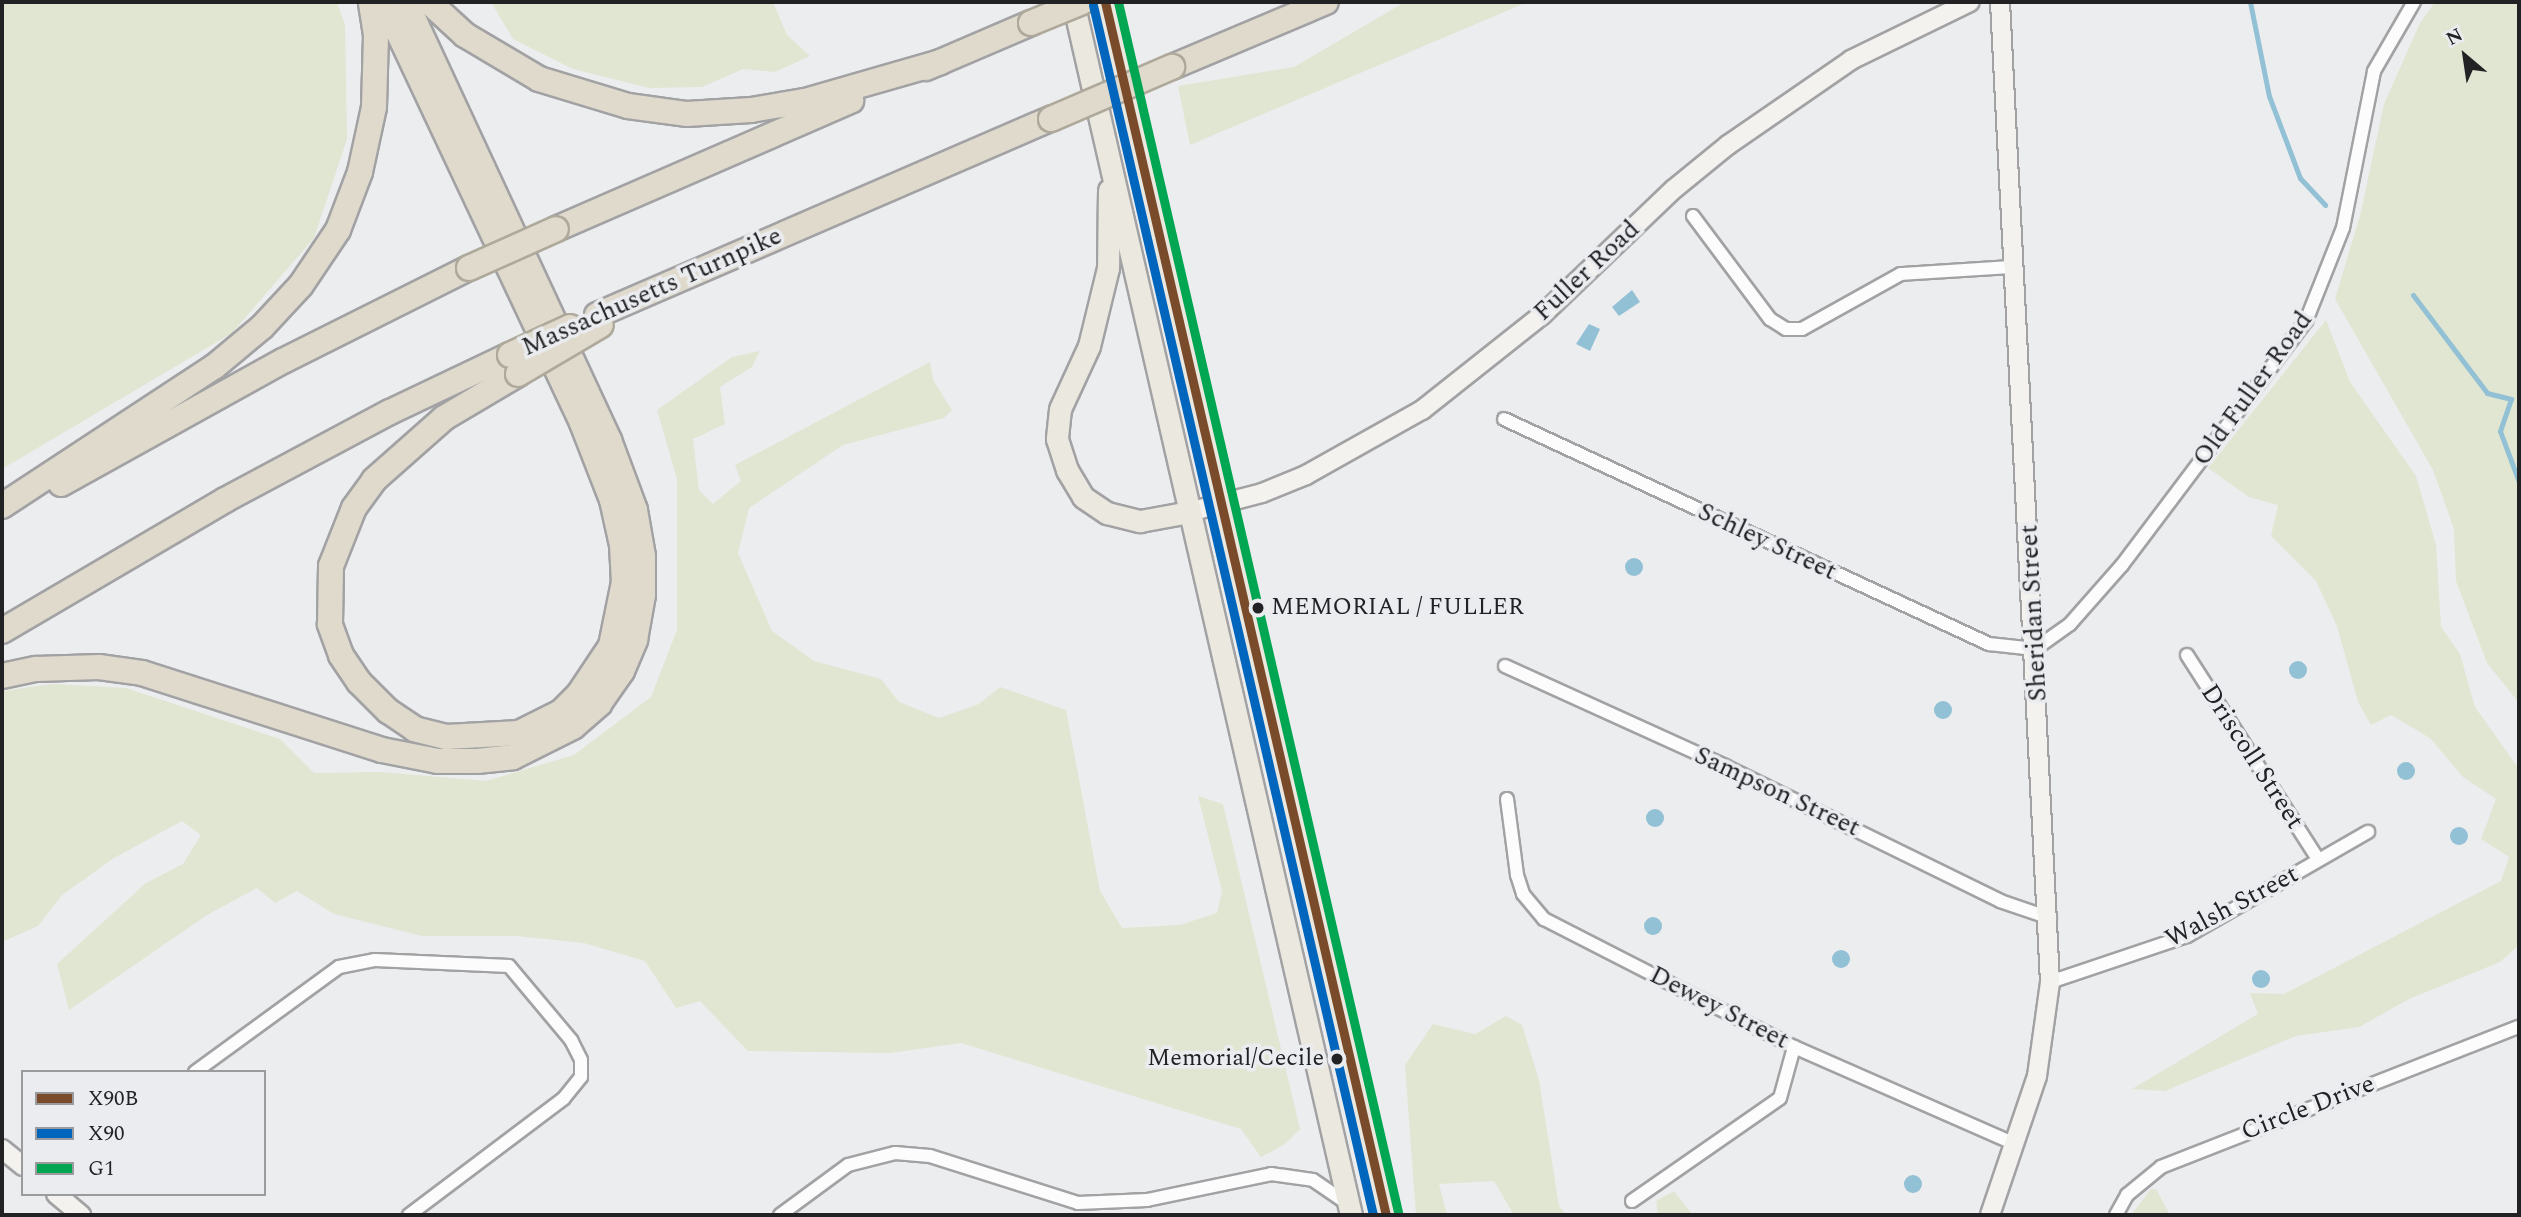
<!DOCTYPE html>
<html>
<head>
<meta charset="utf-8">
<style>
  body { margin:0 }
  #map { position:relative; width:2521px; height:1217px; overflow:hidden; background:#ecedef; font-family:Spectral,serif }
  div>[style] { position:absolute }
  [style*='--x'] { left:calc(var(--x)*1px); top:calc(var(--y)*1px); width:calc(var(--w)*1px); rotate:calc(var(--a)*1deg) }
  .green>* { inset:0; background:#e0e6d2 }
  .water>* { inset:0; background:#92c0d5 }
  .round { border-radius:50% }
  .stream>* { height:5px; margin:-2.5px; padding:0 2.5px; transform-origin:2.5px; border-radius:2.5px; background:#92c0d5 }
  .roads { filter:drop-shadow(2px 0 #a2a2a4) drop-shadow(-2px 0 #a2a2a4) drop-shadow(0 2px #a2a2a4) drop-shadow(0 -2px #a2a2a4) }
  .street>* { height:12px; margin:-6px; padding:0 6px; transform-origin:6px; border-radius:6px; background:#fcfcfd }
  .secondary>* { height:18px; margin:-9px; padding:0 9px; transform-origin:9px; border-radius:9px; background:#f4f2ee }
  .primary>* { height:21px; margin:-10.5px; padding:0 10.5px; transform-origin:10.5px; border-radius:10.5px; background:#ebe8e0 }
  .highway>* { height:24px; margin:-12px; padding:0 12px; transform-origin:12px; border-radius:12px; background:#dfdacc }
  .bridges { filter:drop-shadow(2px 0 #aea99b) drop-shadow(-2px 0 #aea99b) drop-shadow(0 2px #aea99b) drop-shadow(0 -2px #aea99b) }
  .highway-bridge>* { height:24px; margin:-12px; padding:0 12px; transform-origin:12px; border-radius:12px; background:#dfdacc }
  .bus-1>* { height:9px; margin:-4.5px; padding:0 4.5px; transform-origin:4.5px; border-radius:4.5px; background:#7a4b2a }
  .bus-2>* { height:9px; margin:-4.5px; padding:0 4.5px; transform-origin:4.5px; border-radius:4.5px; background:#0065bd }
  .bus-3>* { height:9px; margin:-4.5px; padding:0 4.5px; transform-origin:4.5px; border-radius:4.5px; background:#00a651 }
  .dots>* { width:19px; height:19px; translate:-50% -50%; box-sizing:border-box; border:4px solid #ebecf0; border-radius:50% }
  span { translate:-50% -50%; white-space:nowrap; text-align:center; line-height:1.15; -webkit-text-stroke:7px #ebecf0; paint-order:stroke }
  .bus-label { font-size:24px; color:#222224 }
  .left { translate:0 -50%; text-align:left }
  .right { translate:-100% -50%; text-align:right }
  .street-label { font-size:26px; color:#222224 }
  .frame { position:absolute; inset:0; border:4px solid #222224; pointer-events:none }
  .legend { position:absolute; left:21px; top:1070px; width:245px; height:126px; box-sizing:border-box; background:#ebecf0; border:2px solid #9b9b9e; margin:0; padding:9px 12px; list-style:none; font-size:21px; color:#222224 }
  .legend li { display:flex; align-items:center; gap:14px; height:35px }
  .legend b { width:35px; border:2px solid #9b9b9e }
  .north { position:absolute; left:2430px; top:21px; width:70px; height:70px; -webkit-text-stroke:5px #ebecf0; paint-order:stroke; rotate:331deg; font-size:19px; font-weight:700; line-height:28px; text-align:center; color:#222224 }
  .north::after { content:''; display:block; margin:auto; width:24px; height:32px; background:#222224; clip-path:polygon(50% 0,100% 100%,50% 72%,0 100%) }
</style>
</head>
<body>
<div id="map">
  <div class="green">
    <i style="clip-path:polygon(2px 2px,337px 2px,345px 25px,347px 139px,314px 238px,232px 333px,2px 469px)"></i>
    <i style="clip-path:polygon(491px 2px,773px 2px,787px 35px,810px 56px,775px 72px,743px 69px,702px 87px,649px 88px,573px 69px,513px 39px)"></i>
    <i style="clip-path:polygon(1405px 2px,1528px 2px,1190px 145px,1178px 86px,1294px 67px)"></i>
    <i style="clip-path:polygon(2435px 2px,2519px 2px,2519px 703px,2487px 663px,2456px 581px,2454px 529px,2433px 470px,2335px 299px,2361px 212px,2384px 104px,2420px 23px)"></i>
    <i style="clip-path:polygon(2326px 320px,2350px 382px,2416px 476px,2436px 545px,2441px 627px,2460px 654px,2475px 707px,2519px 769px,2519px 945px,2500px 962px,2409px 999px,2359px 1027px,2296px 1036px,2165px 1091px,2132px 1089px,2258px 1014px,2250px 993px,2284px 994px,2501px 881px,2509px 857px,2481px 839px,2496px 799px,2463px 777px,2430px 738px,2391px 715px,2371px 725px,2358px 702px,2337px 626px,2316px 581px,2271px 536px,2278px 505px,2249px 497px,2208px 468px)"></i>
    <i style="clip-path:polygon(760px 351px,752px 367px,720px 387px,725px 424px,693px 439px,699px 490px,713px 504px,741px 481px,735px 465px,930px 362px,933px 380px,952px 410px,944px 418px,843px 445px,749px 508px,738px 553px,772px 631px,814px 661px,881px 679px,899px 702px,939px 718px,979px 704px,1000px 687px,1066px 710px,1100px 891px,1122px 928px,1180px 925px,1217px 913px,1222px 891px,1198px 796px,1223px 804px,1300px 1129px,1285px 1144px,1261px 1157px,1241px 1129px,961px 1043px,890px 1053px,748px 1051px,700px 1001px,676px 1008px,645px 961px,584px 943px,517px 936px,422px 936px,334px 914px,297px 891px,275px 903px,257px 888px,207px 915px,69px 1010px,57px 964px,146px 883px,183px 864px,201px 835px,182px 821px,114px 858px,62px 895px,38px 926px,2px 942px,2px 691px,52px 684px,126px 688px,280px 739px,314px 773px,381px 772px,486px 781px,574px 755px,651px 697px,677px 630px,677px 479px,657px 410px,732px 357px)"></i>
    <i style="clip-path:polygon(1506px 1016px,1522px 1025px,1539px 1080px,1559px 1206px,1566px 1215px,1514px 1215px,1494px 1181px,1439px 1184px,1447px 1215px,1416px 1215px,1405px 1065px,1433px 1024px,1475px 1034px)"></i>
    <i style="clip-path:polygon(2151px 1189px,2156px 1189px,2170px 1215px,2131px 1215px)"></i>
    <i style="clip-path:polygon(1674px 1191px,1693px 1215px,1658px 1215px,1656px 1201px)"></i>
  </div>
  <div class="water">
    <i style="clip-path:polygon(1632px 290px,1640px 302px,1619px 316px,1612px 307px)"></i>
    <i style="clip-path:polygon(1589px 324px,1600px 329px,1590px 351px,1576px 344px)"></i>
    <i class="round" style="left:1625px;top:558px;width:18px;height:18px"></i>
    <i class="round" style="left:2289px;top:661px;width:18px;height:18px"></i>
    <i class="round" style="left:1934px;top:701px;width:18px;height:18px"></i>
    <i class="round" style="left:2397px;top:762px;width:18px;height:18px"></i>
    <i class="round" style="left:1646px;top:809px;width:18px;height:18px"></i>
    <i class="round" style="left:2450px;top:827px;width:18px;height:18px"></i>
    <i class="round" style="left:1644px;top:917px;width:18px;height:18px"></i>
    <i class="round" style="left:1832px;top:950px;width:18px;height:18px"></i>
    <i class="round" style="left:2252px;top:970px;width:18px;height:18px"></i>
    <i class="round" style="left:1904px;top:1175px;width:18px;height:18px"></i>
  </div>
  <div class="stream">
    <i style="--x:2250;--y:2;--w:96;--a:78.6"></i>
    <i style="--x:2269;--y:96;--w:88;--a:69.3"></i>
    <i style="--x:2300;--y:178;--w:37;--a:47"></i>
    <i style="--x:2413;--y:295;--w:123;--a:52.9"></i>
    <i style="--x:2487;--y:393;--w:25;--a:14"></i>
    <i style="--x:2511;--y:399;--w:34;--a:109"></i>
    <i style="--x:2500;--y:431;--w:54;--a:69.6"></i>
  </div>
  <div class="roads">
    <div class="street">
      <i style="--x:1693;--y:216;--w:129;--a:53.2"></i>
      <i style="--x:1770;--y:319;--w:19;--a:32"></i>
      <i style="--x:1786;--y:329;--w:16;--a:0"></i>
      <i style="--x:1802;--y:329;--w:113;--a:-29.1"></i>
      <i style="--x:1901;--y:274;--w:112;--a:-3.6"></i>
      <i style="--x:1504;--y:419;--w:535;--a:24.89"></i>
      <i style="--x:1989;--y:644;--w:46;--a:6.2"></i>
      <i style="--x:2035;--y:649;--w:43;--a:-35.5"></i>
      <i style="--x:2070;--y:624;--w:79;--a:-48.6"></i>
      <i style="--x:2122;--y:565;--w:306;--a:-53"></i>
      <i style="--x:2306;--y:321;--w:100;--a:-68.3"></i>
      <i style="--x:2343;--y:228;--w:160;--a:-78.8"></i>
      <i style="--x:2374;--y:71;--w:80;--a:-59.9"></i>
      <i style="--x:2187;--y:655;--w:242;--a:57.3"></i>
      <i style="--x:1505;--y:666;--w:242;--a:24.4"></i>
      <i style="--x:1725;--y:766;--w:306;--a:26.1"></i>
      <i style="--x:2000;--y:901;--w:53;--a:18.8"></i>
      <i style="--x:1507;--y:799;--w:77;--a:82.5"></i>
      <i style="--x:1517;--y:875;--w:20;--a:72"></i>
      <i style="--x:1523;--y:894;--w:33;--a:50"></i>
      <i style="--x:1544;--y:919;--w:281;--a:27.1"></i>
      <i style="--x:1794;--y:1047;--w:241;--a:23.7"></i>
      <i style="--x:2050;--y:982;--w:145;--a:-18.6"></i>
      <i style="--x:2187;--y:936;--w:209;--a:-29.9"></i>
      <i style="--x:195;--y:1072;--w:178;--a:-36.1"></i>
      <i style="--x:339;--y:967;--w:37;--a:-11"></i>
      <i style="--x:375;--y:960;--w:134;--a:2.6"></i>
      <i style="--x:509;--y:966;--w:97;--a:50"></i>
      <i style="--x:571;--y:1040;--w:22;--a:63"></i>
      <i style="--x:581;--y:1060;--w:17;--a:90"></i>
      <i style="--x:581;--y:1077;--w:28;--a:129"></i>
      <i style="--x:563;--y:1099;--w:193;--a:143"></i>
      <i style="--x:1632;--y:1201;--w:180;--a:-34.8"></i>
      <i style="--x:1780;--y:1098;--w:53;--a:-74.6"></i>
      <i style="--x:780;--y:1215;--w:84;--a:-36.3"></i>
      <i style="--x:848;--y:1165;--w:49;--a:-14.3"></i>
      <i style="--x:895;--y:1153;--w:35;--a:5"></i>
      <i style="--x:930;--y:1156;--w:155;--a:17.6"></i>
      <i style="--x:1078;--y:1203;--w:69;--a:-2.5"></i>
      <i style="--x:1147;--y:1200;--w:127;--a:-11.8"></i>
      <i style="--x:1271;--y:1174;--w:42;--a:8.1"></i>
      <i style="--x:1313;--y:1180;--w:42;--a:34.4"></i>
      <i style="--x:2116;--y:1215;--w:23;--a:-61"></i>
      <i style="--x:2127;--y:1195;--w:44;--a:-39.5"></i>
      <i style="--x:2161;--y:1167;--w:384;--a:-21.4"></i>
    </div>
    <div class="secondary">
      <i style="--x:1189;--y:512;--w:75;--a:-14.6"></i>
      <i style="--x:1262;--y:493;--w:48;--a:-22.2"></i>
      <i style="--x:1306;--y:475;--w:133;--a:-29.3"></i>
      <i style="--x:1422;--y:410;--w:153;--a:-38.4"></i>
      <i style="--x:1542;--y:315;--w:182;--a:-43.7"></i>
      <i style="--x:1674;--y:189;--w:70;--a:-39.2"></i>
      <i style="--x:1728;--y:145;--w:150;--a:-34.6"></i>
      <i style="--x:1851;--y:60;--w:132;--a:-26"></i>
      <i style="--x:2;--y:1149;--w:27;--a:39"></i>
      <i style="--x:56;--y:1194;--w:33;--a:40"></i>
      <i style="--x:1990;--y:1215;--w:147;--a:-71.3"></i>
      <i style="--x:2037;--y:1076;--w:95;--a:-82.1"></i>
      <i style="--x:2050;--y:982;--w:981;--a:-92.92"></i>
    </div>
    <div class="primary">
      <i style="--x:1073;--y:2;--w:1244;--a:77.09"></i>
      <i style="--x:1105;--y:2;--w:1245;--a:76.96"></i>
      <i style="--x:1109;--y:190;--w:78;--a:90.7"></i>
      <i style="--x:1108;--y:268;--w:80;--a:103.7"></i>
      <i style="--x:1089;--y:346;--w:69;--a:114.7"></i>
      <i style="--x:1060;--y:409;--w:30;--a:96"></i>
      <i style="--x:1057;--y:439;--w:33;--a:72"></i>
      <i style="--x:1067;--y:470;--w:31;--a:59"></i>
      <i style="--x:1083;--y:497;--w:29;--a:34"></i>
      <i style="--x:1107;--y:513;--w:34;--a:14"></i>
      <i style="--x:1140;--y:521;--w:50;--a:-10.4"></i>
    </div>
    <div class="highway">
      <i style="--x:384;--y:2;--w:465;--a:64.8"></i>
      <i style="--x:582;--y:423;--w:83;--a:68.7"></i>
      <i style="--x:612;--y:500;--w:46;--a:77.5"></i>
      <i style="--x:622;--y:545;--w:37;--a:87"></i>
      <i style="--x:624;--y:582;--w:65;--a:101.5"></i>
      <i style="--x:611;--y:646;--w:58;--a:123.7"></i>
      <i style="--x:579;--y:694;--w:25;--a:135"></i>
      <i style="--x:561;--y:712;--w:47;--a:153.4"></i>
      <i style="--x:519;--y:733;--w:73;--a:176.9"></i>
      <i style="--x:446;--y:737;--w:32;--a:-166"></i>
      <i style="--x:415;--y:729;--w:32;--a:-146"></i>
      <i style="--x:388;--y:711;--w:41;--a:-135"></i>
      <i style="--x:359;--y:682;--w:32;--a:-124"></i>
      <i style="--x:341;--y:655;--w:33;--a:-110"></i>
      <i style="--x:330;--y:624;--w:58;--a:-89"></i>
      <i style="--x:331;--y:566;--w:62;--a:-68.4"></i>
      <i style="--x:354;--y:508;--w:34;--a:-54"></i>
      <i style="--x:374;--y:480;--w:94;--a:-41.5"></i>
      <i style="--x:444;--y:418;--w:86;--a:-30.7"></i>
      <i style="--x:429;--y:2;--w:49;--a:42.5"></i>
      <i style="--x:465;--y:35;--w:86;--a:30.7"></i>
      <i style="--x:539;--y:79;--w:93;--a:16.9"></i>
      <i style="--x:628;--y:106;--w:60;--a:7.7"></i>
      <i style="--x:687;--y:114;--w:64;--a:-3.6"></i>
      <i style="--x:751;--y:110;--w:55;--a:-9.5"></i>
      <i style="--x:805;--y:101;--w:141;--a:-16"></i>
      <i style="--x:1172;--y:67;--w:167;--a:-22.9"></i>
      <i style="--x:926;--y:68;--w:114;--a:-23.2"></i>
      <i style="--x:556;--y:229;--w:322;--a:-23.5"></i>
      <i style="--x:597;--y:315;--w:495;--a:-23.4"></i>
      <i style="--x:61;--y:484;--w:254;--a:-29"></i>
      <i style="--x:283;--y:361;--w:208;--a:-26.6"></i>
      <i style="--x:2;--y:506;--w:254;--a:-33.3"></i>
      <i style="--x:214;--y:367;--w:62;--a:-39.8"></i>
      <i style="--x:262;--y:327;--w:57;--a:-47.1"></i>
      <i style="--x:301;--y:285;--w:66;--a:-56.1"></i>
      <i style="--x:338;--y:230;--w:62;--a:-69.2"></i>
      <i style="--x:360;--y:172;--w:66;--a:-77.8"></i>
      <i style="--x:374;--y:107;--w:72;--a:-88.4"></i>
      <i style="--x:376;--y:35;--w:33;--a:-99"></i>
      <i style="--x:2;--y:631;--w:259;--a:-30.4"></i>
      <i style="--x:225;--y:500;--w:187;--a:-28.1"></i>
      <i style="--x:390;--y:412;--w:133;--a:-25.4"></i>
      <i style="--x:2;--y:676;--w:35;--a:-12"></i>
      <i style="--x:36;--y:669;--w:63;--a:-1.8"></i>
      <i style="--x:99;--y:667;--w:43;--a:7.9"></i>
      <i style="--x:142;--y:673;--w:252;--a:17.8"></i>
      <i style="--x:382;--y:750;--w:57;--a:11.1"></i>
      <i style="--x:438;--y:761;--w:39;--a:0"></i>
      <i style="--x:477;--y:761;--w:36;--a:-6"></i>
      <i style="--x:513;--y:757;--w:67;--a:-26.6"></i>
      <i style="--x:573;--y:727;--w:35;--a:-41"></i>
      <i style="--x:599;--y:704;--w:40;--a:-55.1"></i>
      <i style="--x:622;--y:671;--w:34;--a:-67"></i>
      <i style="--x:635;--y:640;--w:46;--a:-79.9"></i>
      <i style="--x:643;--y:595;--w:39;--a:-90"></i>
      <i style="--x:643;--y:556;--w:47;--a:-99.9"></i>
      <i style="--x:635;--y:510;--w:75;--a:-110.4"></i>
      <i style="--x:609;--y:440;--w:483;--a:-114.9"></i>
    </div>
  </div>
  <div class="bridges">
    <div class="highway-bridge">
      <i style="--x:1031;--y:23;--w:55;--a:-22.4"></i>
      <i style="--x:1051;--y:119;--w:132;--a:-23.3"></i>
      <i style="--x:469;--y:268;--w:95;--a:-24.1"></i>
      <i style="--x:510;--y:355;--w:66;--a:-25"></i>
      <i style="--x:518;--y:374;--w:96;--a:-30.6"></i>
    </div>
  </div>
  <div class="bus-1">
    <i style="--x:1105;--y:2;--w:1245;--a:76.96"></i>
  </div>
  <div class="bus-2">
    <i style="--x:1093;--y:5;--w:1242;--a:76.97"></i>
  </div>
  <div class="bus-3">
    <i style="--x:1118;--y:2;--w:1242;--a:76.97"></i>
  </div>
  <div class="dots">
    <i style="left:1258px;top:608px;background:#222224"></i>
    <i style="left:1337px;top:1059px;background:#222224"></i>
  </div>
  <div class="bus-label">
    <span class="left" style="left:1271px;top:608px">MEMORIAL / FULLER</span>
    <span class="right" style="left:1324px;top:1059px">Memorial/Cecile</span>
  </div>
  <div class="street-label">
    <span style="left:1587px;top:271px;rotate:-43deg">Fuller Road</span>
    <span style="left:652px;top:292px;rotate:-24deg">Massachusetts Turnpike</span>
    <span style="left:2253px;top:389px;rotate:-54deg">Old Fuller Road</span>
    <span style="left:1767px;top:542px;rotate:25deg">Schley Street</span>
    <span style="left:2034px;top:613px;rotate:-93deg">Sheridan Street</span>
    <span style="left:2252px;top:757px;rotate:57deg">Driscoll Street</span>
    <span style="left:1777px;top:792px;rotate:25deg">Sampson Street</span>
    <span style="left:2232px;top:907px;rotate:-28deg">Walsh Street</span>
    <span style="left:1719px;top:1008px;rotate:27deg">Dewey Street</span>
    <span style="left:2308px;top:1108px;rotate:-21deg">Circle Drive</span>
  </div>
  <div class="frame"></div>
  <ul class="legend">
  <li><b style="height:9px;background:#7a4b2a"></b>X90B</li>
  <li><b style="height:9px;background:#0065bd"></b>X90</li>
  <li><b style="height:9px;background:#00a651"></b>G1</li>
  </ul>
  <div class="north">N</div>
</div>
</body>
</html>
